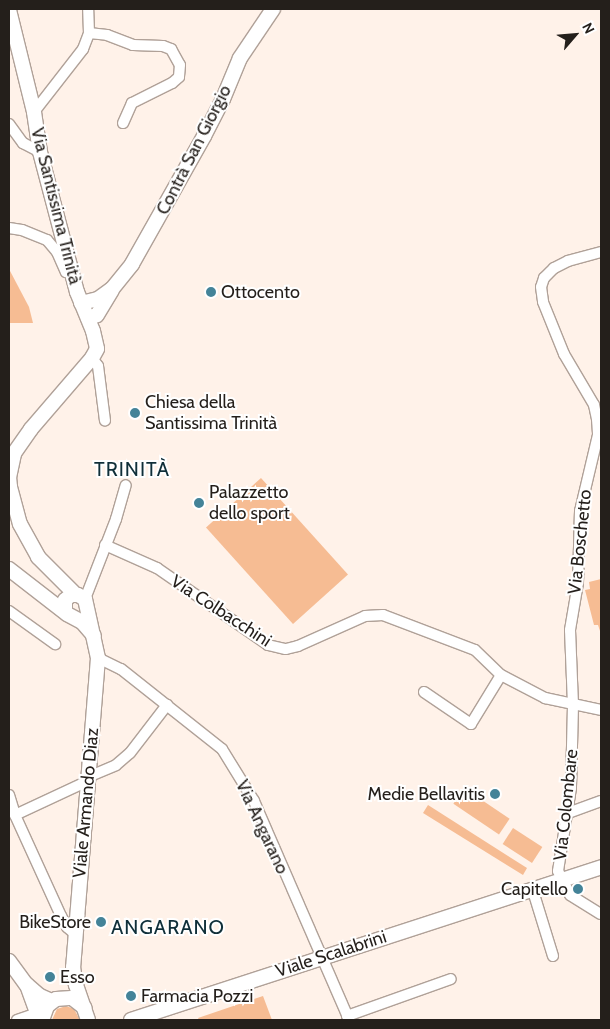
<!DOCTYPE html>
<html>
<head>
<meta charset="utf-8">
<style>
  body { margin:0 }
  #map { position:relative; width:610px; height:1029px; overflow:hidden; background:#fff2e9; font-family:Cabin,sans-serif }
  div>[style] { position:absolute }
  [style*='--x'] { left:calc(var(--x)*1px); top:calc(var(--y)*1px); width:calc(var(--w)*1px); rotate:calc(var(--a)*1deg) }
  .green>* { inset:0; background:#f6bc93; transform-origin:0 0 }
  .roads { filter:drop-shadow(1px 0 #b0a198) drop-shadow(-1px 0 #b0a198) drop-shadow(0 1px #b0a198) drop-shadow(0 -1px #b0a198) }
  .street>* { height:10px; margin:-5px; padding:0 5px; transform-origin:5px; border-radius:5px; background:#fff }
  .secondary>* { height:14px; margin:-7px; padding:0 7px; transform-origin:7px; border-radius:7px; background:#fff }
  .dots>* { width:14px; height:14px; translate:-50% -50%; box-sizing:border-box; border:2px solid #fff; border-radius:50% }
  span { translate:-50% -50%; white-space:nowrap; text-align:center; line-height:1.15; -webkit-text-stroke:4px #fff; paint-order:stroke }
  .street-label { font-size:18px; color:#241f1b }
  .poi-label { font-size:18px; color:#241f1b }
  .left { translate:0 -50%; text-align:left }
  .right { translate:-100% -50%; text-align:right }
  .quarter-label { font-size:20px; color:#102f39; letter-spacing:1px }
  .frame { position:absolute; inset:0; border:10px solid #241f1b; pointer-events:none }
  .north { position:absolute; left:550px; top:10px; width:50px; height:50px; -webkit-text-stroke:4px #fff; paint-order:stroke; rotate:63deg; font-size:14px; font-weight:700; line-height:20px; text-align:center; color:#241f1b }
  .north::after { content:''; display:block; margin:auto; width:18px; height:22px; background:#241f1b; clip-path:polygon(50% 0,100% 100%,50% 72%,0 100%) }
</style>
</head>
<body>
<div id="map">
  <div class="green">
    <i style="clip-path:polygon(9px 269px,29px 307px,33px 323px,9px 323px)"></i>
    <i style="left:261px;top:478px;width:130px;height:74px;rotate:48deg"></i>
    <i style="clip-path:polygon(601px 579px,601px 634px,598px 625px,594px 625px,585px 590px,590px 589px,589px 582px)"></i>
    <i style="left:464px;top:788px;width:55px;height:19px;rotate:34deg"></i>
    <i style="clip-path:polygon(428px 805px,527px 868px,523px 875px,423px 813px)"></i>
    <i style="left:513px;top:828px;width:35px;height:19px;rotate:33deg"></i>
    <i style="clip-path:polygon(263px 996px,272px 1020px,199px 1020px,198px 1018px)"></i>
    <i style="clip-path:polygon(66px 1006px,74px 1009px,80px 1020px,52px 1020px,57px 1009px)"></i>
  </div>
  <div class="roads">
    <div class="street">
      <i style="--x:89;--y:33;--w:18;--a:6"></i>
      <i style="--x:107;--y:35;--w:28;--a:21"></i>
      <i style="--x:133;--y:45;--w:30;--a:2"></i>
      <i style="--x:163;--y:46;--w:9;--a:21"></i>
      <i style="--x:171;--y:49;--w:18;--a:61"></i>
      <i style="--x:180;--y:65;--w:12;--a:95"></i>
      <i style="--x:179;--y:77;--w:9;--a:139"></i>
      <i style="--x:172;--y:83;--w:45;--a:153.4"></i>
      <i style="--x:132;--y:103;--w:22;--a:114"></i>
      <i style="--x:34;--y:112;--w:80;--a:-52.1"></i>
      <i style="--x:83;--y:49;--w:17;--a:-69"></i>
      <i style="--x:89;--y:33;--w:24;--a:-92"></i>
      <i style="--x:9;--y:124;--w:24;--a:54"></i>
      <i style="--x:23;--y:143;--w:19;--a:28"></i>
      <i style="--x:9;--y:228;--w:13;--a:9"></i>
      <i style="--x:22;--y:230;--w:27;--a:22"></i>
      <i style="--x:47;--y:240;--w:16;--a:50"></i>
      <i style="--x:57;--y:252;--w:22;--a:66"></i>
      <i style="--x:66;--y:272;--w:3;--a:18"></i>
      <i style="--x:601;--y:252;--w:34;--a:165"></i>
      <i style="--x:568;--y:261;--w:16;--a:153"></i>
      <i style="--x:554;--y:268;--w:14;--a:135"></i>
      <i style="--x:544;--y:278;--w:9;--a:108"></i>
      <i style="--x:541;--y:287;--w:15;--a:82"></i>
      <i style="--x:543;--y:302;--w:56;--a:68"></i>
      <i style="--x:564;--y:354;--w:59;--a:59.5"></i>
      <i style="--x:594;--y:405;--w:14;--a:78"></i>
      <i style="--x:597;--y:419;--w:16;--a:86"></i>
      <i style="--x:598;--y:435;--w:78;--a:103.3"></i>
      <i style="--x:580;--y:511;--w:72;--a:91.6"></i>
      <i style="--x:578;--y:583;--w:48;--a:99.7"></i>
      <i style="--x:570;--y:630;--w:75;--a:87.7"></i>
      <i style="--x:573;--y:705;--w:83;--a:91.4"></i>
      <i style="--x:571;--y:788;--w:84;--a:98.9"></i>
      <i style="--x:558;--y:871;--w:27;--a:63"></i>
      <i style="--x:570;--y:895;--w:36;--a:32"></i>
      <i style="--x:92;--y:358;--w:10;--a:53"></i>
      <i style="--x:98;--y:366;--w:55;--a:82.7"></i>
      <i style="--x:105;--y:545;--w:57;--a:23.9"></i>
      <i style="--x:157;--y:568;--w:135;--a:34.7"></i>
      <i style="--x:268;--y:645;--w:18;--a:13"></i>
      <i style="--x:286;--y:649;--w:12;--a:-14"></i>
      <i style="--x:298;--y:646;--w:73;--a:-24.1"></i>
      <i style="--x:365;--y:616;--w:18;--a:-3"></i>
      <i style="--x:383;--y:615;--w:98;--a:20.8"></i>
      <i style="--x:475;--y:650;--w:36;--a:44"></i>
      <i style="--x:501;--y:675;--w:50;--a:27.6"></i>
      <i style="--x:545;--y:698;--w:57;--a:12.1"></i>
      <i style="--x:85;--y:599;--w:86;--a:-68.8"></i>
      <i style="--x:116;--y:519;--w:35;--a:-74"></i>
      <i style="--x:9;--y:611;--w:57;--a:35.7"></i>
      <i style="--x:98;--y:658;--w:25;--a:26"></i>
      <i style="--x:121;--y:669;--w:129;--a:38.4"></i>
      <i style="--x:222;--y:749;--w:61;--a:58.4"></i>
      <i style="--x:254;--y:801;--w:239;--a:66.5"></i>
      <i style="--x:424;--y:692;--w:57;--a:34.2"></i>
      <i style="--x:471;--y:724;--w:57;--a:-58.5"></i>
      <i style="--x:88;--y:777;--w:30;--a:-23"></i>
      <i style="--x:116;--y:765;--w:18;--a:-41"></i>
      <i style="--x:130;--y:753;--w:61;--a:-52.4"></i>
      <i style="--x:9;--y:795;--w:21;--a:73"></i>
      <i style="--x:15;--y:815;--w:111;--a:65.5"></i>
      <i style="--x:61;--y:916;--w:13;--a:61"></i>
      <i style="--x:67;--y:927;--w:11;--a:41"></i>
      <i style="--x:568;--y:813;--w:35;--a:-20"></i>
      <i style="--x:15;--y:815;--w:81;--a:-25"></i>
      <i style="--x:533;--y:891;--w:68;--a:72.9"></i>
      <i style="--x:347;--y:1016;--w:110;--a:-19.6"></i>
      <i style="--x:17;--y:1020;--w:21;--a:-19"></i>
    </div>
    <div class="secondary">
      <i style="--x:9;--y:10;--w:105;--a:76.2"></i>
      <i style="--x:34;--y:112;--w:40;--a:81.5"></i>
      <i style="--x:40;--y:152;--w:145;--a:75.2"></i>
      <i style="--x:77;--y:292;--w:42;--a:67.7"></i>
      <i style="--x:93;--y:331;--w:18;--a:77"></i>
      <i style="--x:97;--y:349;--w:10;--a:119"></i>
      <i style="--x:92;--y:358;--w:94;--a:130.7"></i>
      <i style="--x:31;--y:429;--w:38;--a:125"></i>
      <i style="--x:81;--y:303;--w:17;--a:-13"></i>
      <i style="--x:98;--y:299;--w:17;--a:-36"></i>
      <i style="--x:112;--y:289;--w:32;--a:-51"></i>
      <i style="--x:132;--y:264;--w:147;--a:-60.6"></i>
      <i style="--x:204;--y:136;--w:42;--a:-62.8"></i>
      <i style="--x:223;--y:99;--w:44;--a:-67.5"></i>
      <i style="--x:240;--y:58;--w:59;--a:-56"></i>
      <i style="--x:88;--y:318;--w:9;--a:-18"></i>
      <i style="--x:97;--y:315;--w:29;--a:-59"></i>
      <i style="--x:14;--y:454;--w:24;--a:102"></i>
      <i style="--x:9;--y:477;--w:10;--a:84"></i>
      <i style="--x:10;--y:487;--w:38;--a:75"></i>
      <i style="--x:20;--y:524;--w:38;--a:61"></i>
      <i style="--x:38;--y:557;--w:52;--a:45"></i>
      <i style="--x:9;--y:569;--w:73;--a:37.8"></i>
      <i style="--x:67;--y:614;--w:17;--a:28"></i>
      <i style="--x:82;--y:622;--w:18;--a:49"></i>
      <i style="--x:65;--y:611;--w:11;--a:-90"></i>
      <i style="--x:65;--y:600;--w:8;--a:-40"></i>
      <i style="--x:71;--y:595;--w:7;--a:0"></i>
      <i style="--x:78;--y:595;--w:8;--a:30"></i>
      <i style="--x:85;--y:599;--w:60;--a:77.6"></i>
      <i style="--x:98;--y:658;--w:310;--a:94.6"></i>
      <i style="--x:73;--y:967;--w:18;--a:81"></i>
      <i style="--x:76;--y:985;--w:37;--a:71"></i>
      <i style="--x:9;--y:961;--w:29;--a:54"></i>
      <i style="--x:26;--y:984;--w:18;--a:41"></i>
      <i style="--x:40;--y:996;--w:13;--a:23"></i>
      <i style="--x:27;--y:985;--w:37;--a:70"></i>
      <i style="--x:42;--y:1020;--w:15;--a:-70"></i>
      <i style="--x:47;--y:1006;--w:11;--a:-38"></i>
      <i style="--x:56;--y:999;--w:16;--a:-4"></i>
      <i style="--x:72;--y:998;--w:16;--a:38"></i>
      <i style="--x:131;--y:1020;--w:494;--a:-18"></i>
    </div>
  </div>
  <div class="dots">
    <i style="left:211px;top:292px;background:#448398"></i>
    <i style="left:135px;top:413px;background:#448398"></i>
    <i style="left:199px;top:503px;background:#448398"></i>
    <i style="left:495px;top:794px;background:#448398"></i>
    <i style="left:578px;top:889px;background:#448398"></i>
    <i style="left:101px;top:922px;background:#448398"></i>
    <i style="left:50px;top:977px;background:#448398"></i>
    <i style="left:131px;top:996px;background:#448398"></i>
  </div>
  <div class="street-label">
    <span style="left:194px;top:150px;rotate:-63deg">Contrà San Giorgio</span>
    <span style="left:56px;top:206px;rotate:76deg">Via Santissima Trinità</span>
    <span style="left:580px;top:542px;rotate:-84deg">Via Boschetto</span>
    <span style="left:221px;top:611px;rotate:33deg">Via Colbacchini</span>
    <span style="left:86px;top:803px;rotate:-85deg">Viale Armando Diaz</span>
    <span style="left:566px;top:805px;rotate:-84deg">Via Colombare</span>
    <span style="left:262px;top:827px;rotate:65deg">Via Angarano</span>
    <span style="left:331px;top:954px;rotate:-18deg">Viale Scalabrini</span>
  </div>
  <div class="poi-label">
    <span class="left" style="left:221px;top:292px">Ottocento</span>
    <span class="left" style="left:145px;top:413px">Chiesa della<br>Santissima Trinità</span>
    <span class="left" style="left:209px;top:503px">Palazzetto<br>dello sport</span>
    <span class="right" style="left:485px;top:794px">Medie Bellavitis</span>
    <span class="right" style="left:568px;top:889px">Capitello</span>
    <span class="right" style="left:91px;top:922px">BikeStore</span>
    <span class="left" style="left:60px;top:977px">Esso</span>
    <span class="left" style="left:141px;top:996px">Farmacia Pozzi</span>
  </div>
  <div class="quarter-label">
    <span style="left:132px;top:469px">TRINITÀ</span>
    <span style="left:168px;top:927px">ANGARANO</span>
  </div>
  <div class="frame"></div>
  <div class="north">N</div>
</div>
</body>
</html>
